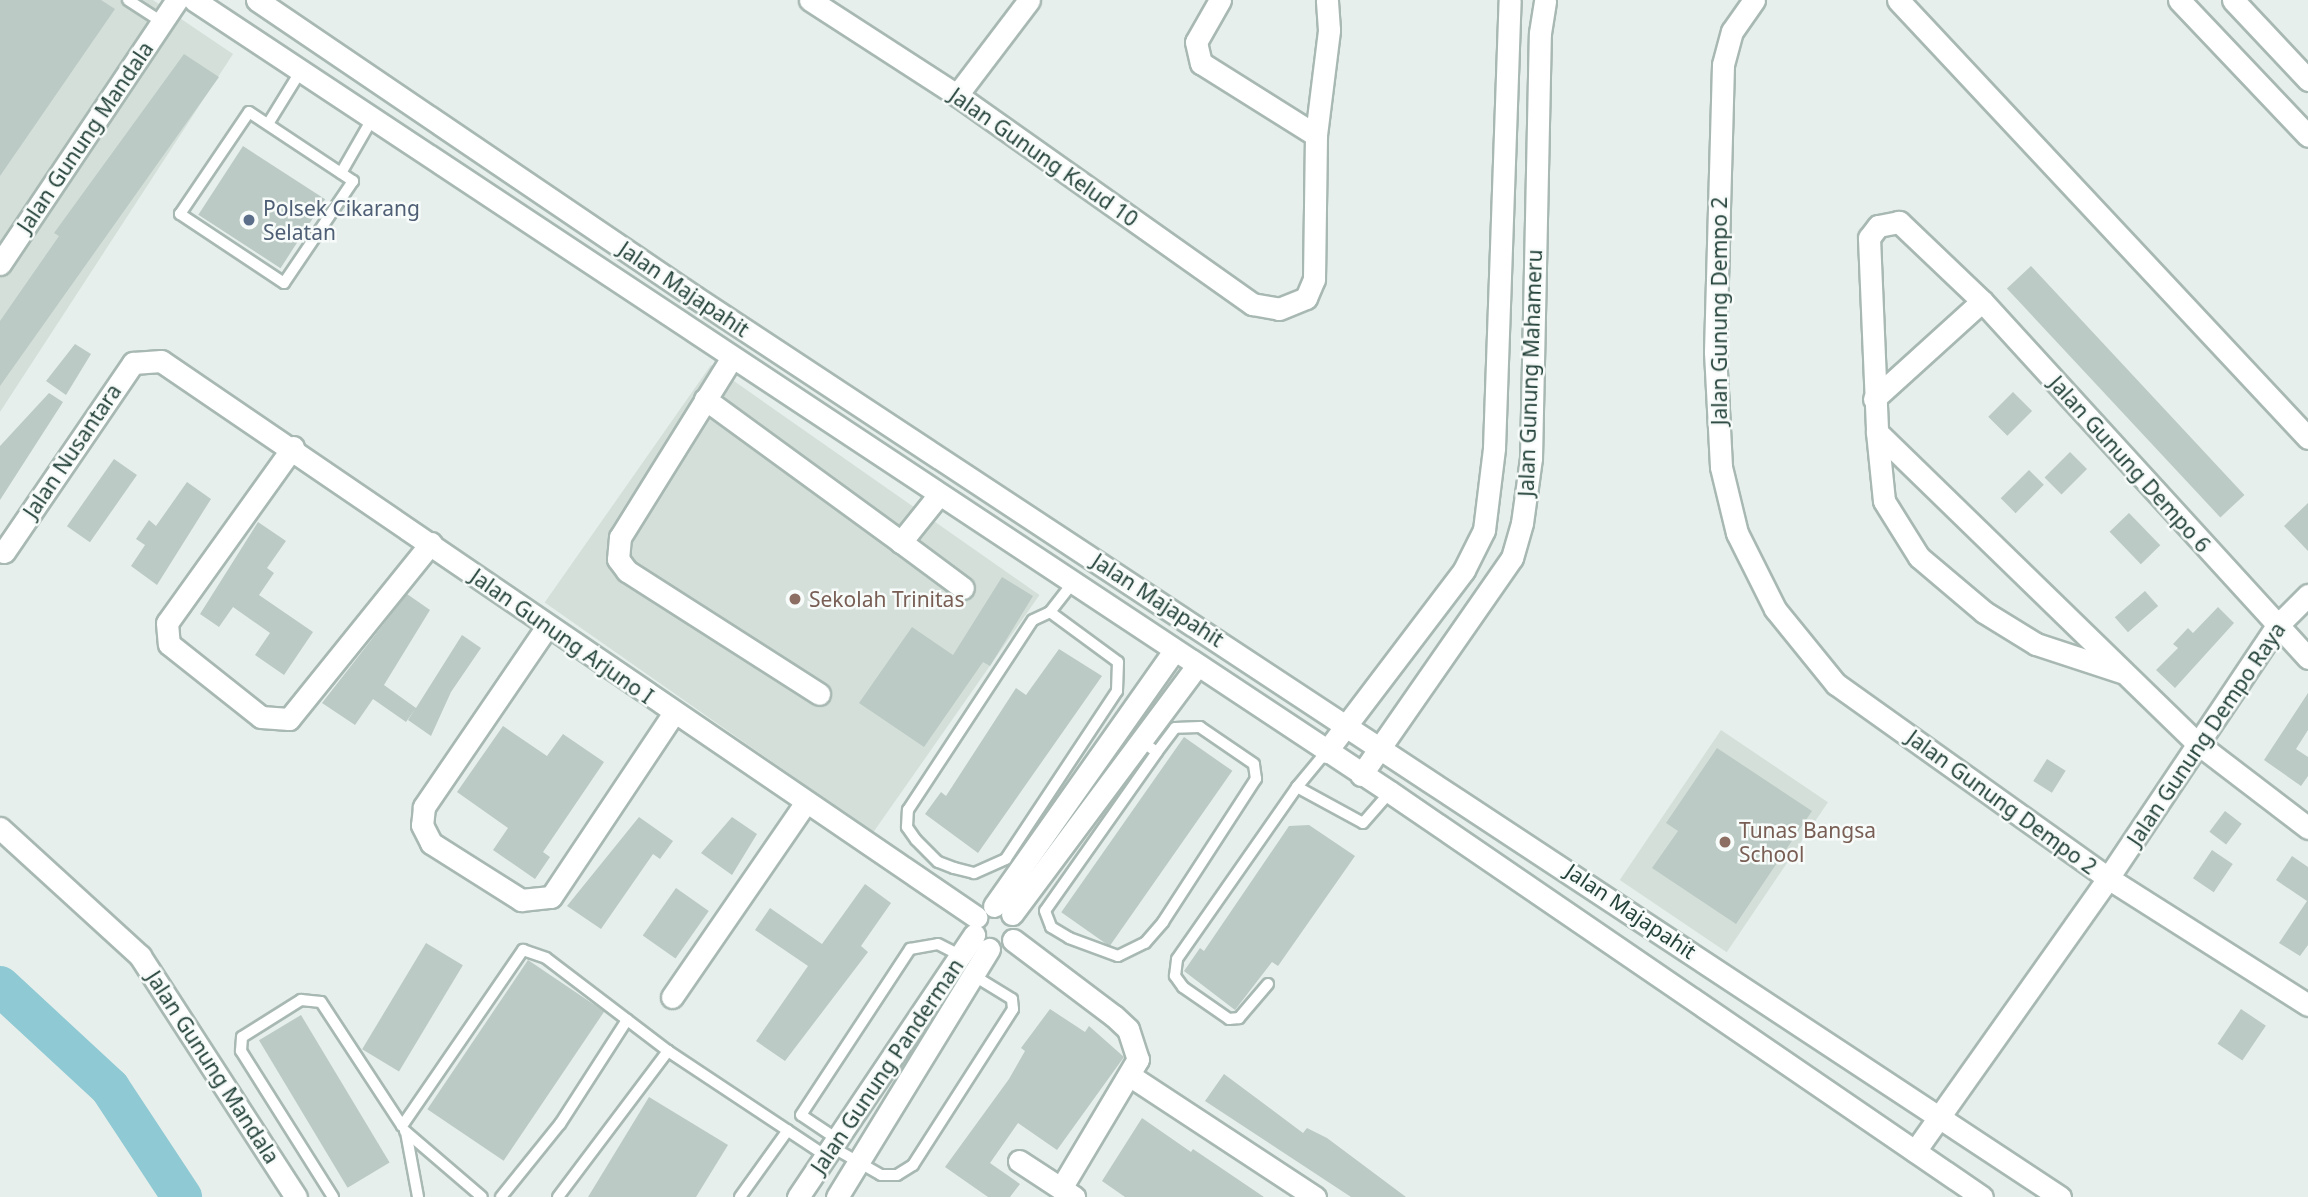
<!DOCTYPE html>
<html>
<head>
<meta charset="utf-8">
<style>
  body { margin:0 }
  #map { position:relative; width:2308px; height:1197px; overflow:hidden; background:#e6efeb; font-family:"Noto Sans",sans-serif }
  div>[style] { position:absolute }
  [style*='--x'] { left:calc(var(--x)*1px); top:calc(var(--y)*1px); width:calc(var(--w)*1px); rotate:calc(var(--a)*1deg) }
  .built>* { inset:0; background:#d4dfda; transform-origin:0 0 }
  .river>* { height:40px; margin:-20px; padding:0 20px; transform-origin:20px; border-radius:20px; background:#8ec9d4 }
  .building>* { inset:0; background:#bbcac4; transform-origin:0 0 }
  .roads { filter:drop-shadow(2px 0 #a8b8b2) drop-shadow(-2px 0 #a8b8b2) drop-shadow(0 2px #a8b8b2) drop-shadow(0 -2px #a8b8b2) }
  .service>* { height:10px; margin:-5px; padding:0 5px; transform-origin:5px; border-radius:5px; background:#fff }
  .minor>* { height:21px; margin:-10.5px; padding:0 10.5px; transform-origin:10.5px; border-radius:10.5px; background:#fff }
  .tertiary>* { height:21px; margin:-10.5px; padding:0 10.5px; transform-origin:10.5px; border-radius:10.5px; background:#fff }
  .dots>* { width:19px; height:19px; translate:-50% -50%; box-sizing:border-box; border:4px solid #f7fbf9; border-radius:50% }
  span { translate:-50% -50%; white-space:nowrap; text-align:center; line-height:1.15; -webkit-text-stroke:5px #f7fbf9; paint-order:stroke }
  .street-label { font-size:21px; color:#24423a }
  .service-label { font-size:21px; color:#4e5e75 }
  .left { translate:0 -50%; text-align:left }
  .education-label { font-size:21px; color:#785e54 }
</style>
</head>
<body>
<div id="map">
  <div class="built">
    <i style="clip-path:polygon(0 0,153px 0,233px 54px,0 412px)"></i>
    <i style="left:711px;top:365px;width:401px;height:290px;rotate:35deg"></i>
    <i style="left:1721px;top:730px;width:129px;height:181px;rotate:34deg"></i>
  </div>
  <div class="river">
    <i style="--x:0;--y:986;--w:150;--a:42.8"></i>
    <i style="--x:110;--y:1088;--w:131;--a:56.6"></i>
  </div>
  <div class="building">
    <i style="clip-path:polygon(0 0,101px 0,115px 9px,0 176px)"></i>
    <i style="clip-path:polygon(184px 54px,219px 77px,0 386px,0 321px,59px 236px,54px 233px)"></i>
    <i style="left:243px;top:146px;width:98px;height:82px;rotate:33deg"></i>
    <i style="left:2031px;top:266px;width:313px;height:33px;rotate:47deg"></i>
    <i style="clip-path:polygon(75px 344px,91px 354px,66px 395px,46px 381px)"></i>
    <i style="left:2013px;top:392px;width:27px;height:35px;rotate:45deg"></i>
    <i style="clip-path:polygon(49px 393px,63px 402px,0 500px,0 446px)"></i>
    <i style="left:2070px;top:452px;width:24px;height:36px;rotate:45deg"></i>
    <i style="left:114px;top:459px;width:28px;height:82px;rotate:35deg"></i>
    <i style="left:2029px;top:470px;width:21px;height:40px;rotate:45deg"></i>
    <i style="clip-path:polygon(187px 482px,211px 499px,157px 585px,131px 566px,145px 545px,136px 539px,149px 520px,156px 526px)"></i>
    <i style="clip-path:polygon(2308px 503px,2308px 551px,2284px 526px)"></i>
    <i style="left:2129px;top:513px;width:45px;height:27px;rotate:46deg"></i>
    <i style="clip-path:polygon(258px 522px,286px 541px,267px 568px,274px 573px,259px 595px,313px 632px,284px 675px,255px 655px,270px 633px,233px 607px,219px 627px,200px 614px)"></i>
    <i style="clip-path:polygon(1002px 577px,1033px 596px,990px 666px,983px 662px,924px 747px,859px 703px,912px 627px,953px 655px)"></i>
    <i style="left:2145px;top:591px;width:20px;height:40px;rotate:49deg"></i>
    <i style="clip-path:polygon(407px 594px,430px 610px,384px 685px,416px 708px,462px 635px,481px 648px,451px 692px,431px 736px,408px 720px,415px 709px,406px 722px,373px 699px,355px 725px,322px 703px)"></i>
    <i style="clip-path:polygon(2218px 607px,2234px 623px,2175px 688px,2156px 670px,2178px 648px,2173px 644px,2188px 628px,2193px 633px)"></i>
    <i style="clip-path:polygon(1059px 649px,1102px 676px,978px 853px,925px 814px,941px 792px,946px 796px,1016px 688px,1026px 695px)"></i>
    <i style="clip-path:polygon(2308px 693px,2308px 730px,2296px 749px,2308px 757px,2308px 776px,2301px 786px,2264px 760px)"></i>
    <i style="clip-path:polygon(503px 726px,547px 756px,563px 734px,604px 762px,543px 852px,550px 857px,535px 879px,493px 850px,508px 828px,457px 792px)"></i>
    <i style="left:1184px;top:737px;width:59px;height:214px;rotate:35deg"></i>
    <i style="clip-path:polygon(1717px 748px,1812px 811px,1736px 924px,1652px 868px,1678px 831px,1666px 823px)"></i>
    <i style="left:2047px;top:759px;width:22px;height:26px;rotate:32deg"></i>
    <i style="left:2225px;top:811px;width:21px;height:26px;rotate:37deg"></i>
    <i style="clip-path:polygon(639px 817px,673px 841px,660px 859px,653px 854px,601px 929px,567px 906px)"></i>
    <i style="clip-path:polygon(732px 817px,757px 834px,732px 875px,701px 853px)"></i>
    <i style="clip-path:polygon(1309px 825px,1355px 856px,1278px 966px,1272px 962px,1235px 1010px,1184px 971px,1200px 948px,1204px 951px,1289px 826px)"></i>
    <i style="left:2212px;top:850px;width:25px;height:34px;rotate:34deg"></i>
    <i style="clip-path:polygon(2292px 856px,2308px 867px,2308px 945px,2300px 956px,2279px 943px,2307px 901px,2276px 880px)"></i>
    <i style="clip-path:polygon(865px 884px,891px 903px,861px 946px,868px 952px,785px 1061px,756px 1041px,808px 966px,755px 930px,770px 908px,822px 944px)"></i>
    <i style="left:676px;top:888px;width:40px;height:58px;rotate:35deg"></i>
    <i style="left:426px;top:943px;width:43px;height:124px;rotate:31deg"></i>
    <i style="left:528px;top:960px;width:92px;height:180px;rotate:34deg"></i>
    <i style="clip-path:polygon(1050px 1009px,1085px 1032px,1089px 1026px,1124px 1057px,1057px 1150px,1018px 1123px,990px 1163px,1020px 1184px,1010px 1197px,988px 1197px,945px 1167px,1009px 1079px,1025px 1051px,1021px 1048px)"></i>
    <i style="left:2241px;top:1009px;width:30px;height:42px;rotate:34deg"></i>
    <i style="left:301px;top:1015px;width:172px;height:49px;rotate:59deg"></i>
    <i style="clip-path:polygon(1224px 1074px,1303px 1133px,1307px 1128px,1327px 1138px,1406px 1197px,1351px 1197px,1205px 1101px)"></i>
    <i style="clip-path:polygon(649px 1097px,728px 1145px,696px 1197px,588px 1197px)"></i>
    <i style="clip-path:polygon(1142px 1118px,1191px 1152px,1193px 1149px,1264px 1197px,1125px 1197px,1102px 1181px)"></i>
  </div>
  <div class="roads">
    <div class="service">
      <i style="--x:128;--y:0;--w:40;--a:32.9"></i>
      <i style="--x:249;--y:112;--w:125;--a:33.6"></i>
      <i style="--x:353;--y:181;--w:123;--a:124.1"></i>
      <i style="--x:284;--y:283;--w:125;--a:-146.4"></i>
      <i style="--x:180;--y:214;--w:123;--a:-55.9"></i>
      <i style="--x:268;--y:124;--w:61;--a:-58.4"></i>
      <i style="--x:341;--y:173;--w:62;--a:-60.1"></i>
      <i style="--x:1050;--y:612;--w:84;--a:36.3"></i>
      <i style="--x:1118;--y:662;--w:29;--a:92"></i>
      <i style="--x:1117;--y:691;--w:201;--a:123.5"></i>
      <i style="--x:1006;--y:859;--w:35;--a:156"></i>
      <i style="--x:974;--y:873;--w:21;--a:-166"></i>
      <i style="--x:954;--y:868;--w:17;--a:-159"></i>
      <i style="--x:938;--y:862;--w:31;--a:-135"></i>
      <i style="--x:916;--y:840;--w:16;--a:-125"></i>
      <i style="--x:907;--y:827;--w:17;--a:-87"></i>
      <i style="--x:908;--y:810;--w:227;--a:-56.7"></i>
      <i style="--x:1033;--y:620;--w:19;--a:-25"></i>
      <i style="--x:1050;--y:612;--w:36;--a:-52"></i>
      <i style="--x:1141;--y:741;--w:19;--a:35"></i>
      <i style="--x:1157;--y:752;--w:194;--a:125.2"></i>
      <i style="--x:1045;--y:911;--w:17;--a:69"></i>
      <i style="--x:1051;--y:927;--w:21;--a:31"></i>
      <i style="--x:1069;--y:938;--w:52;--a:20.2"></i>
      <i style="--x:1118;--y:956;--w:30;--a:-26"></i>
      <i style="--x:1145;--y:943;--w:28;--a:-49"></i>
      <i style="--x:1163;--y:922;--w:171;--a:-57"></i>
      <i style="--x:1256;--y:779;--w:15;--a:-98"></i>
      <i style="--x:1254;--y:764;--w:65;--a:-145.6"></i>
      <i style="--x:1200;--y:727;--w:25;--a:178"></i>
      <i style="--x:1175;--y:728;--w:30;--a:127"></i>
      <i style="--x:1297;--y:787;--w:45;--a:-50.4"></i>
      <i style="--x:1268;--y:984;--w:45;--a:130.5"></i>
      <i style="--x:1239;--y:1018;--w:10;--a:174"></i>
      <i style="--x:1229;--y:1019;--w:56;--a:-145.2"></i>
      <i style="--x:1183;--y:987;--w:14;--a:-126"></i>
      <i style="--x:1175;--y:976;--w:17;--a:-83"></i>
      <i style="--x:1177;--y:959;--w:210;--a:-55.1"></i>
      <i style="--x:1297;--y:787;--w:75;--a:28.6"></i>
      <i style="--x:1363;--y:823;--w:41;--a:-48.9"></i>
      <i style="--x:405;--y:1131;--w:101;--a:40.6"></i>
      <i style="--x:406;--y:1132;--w:66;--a:79.5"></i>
      <i style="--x:837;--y:1139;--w:43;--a:-146.3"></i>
      <i style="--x:801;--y:1115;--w:199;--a:-56.7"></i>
      <i style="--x:910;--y:949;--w:28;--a:-10"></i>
      <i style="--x:938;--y:944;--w:28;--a:27"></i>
      <i style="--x:832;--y:1147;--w:56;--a:29.7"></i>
      <i style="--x:881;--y:1175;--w:16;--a:0"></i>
      <i style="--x:897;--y:1175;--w:19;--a:-32"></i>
      <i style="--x:913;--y:1165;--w:185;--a:-57.3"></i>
      <i style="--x:1013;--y:1009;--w:10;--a:-96"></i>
      <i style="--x:1012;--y:999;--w:46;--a:-148.4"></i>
      <i style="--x:333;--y:1197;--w:173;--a:-122.2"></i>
      <i style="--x:241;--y:1051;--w:14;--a:-86"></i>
      <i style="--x:242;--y:1037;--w:70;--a:-32.1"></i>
      <i style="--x:301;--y:1000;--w:20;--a:6"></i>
      <i style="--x:321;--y:1002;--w:148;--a:56.8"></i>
      <i style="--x:402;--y:1126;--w:214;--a:-55.5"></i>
      <i style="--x:523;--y:950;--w:24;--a:19"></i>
      <i style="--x:546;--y:958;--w:153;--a:37.3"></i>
      <i style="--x:668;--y:1051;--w:190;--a:33.6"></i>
      <i style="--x:501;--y:1197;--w:94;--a:-51.1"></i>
      <i style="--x:560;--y:1124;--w:124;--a:-57.2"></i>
      <i style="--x:558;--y:1197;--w:183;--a:-53"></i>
      <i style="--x:740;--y:1197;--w:82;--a:-54.4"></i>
    </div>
    <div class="minor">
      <i style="--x:810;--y:0;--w:175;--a:32.9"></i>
      <i style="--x:957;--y:95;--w:362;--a:35.3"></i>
      <i style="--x:1252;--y:304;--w:27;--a:10"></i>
      <i style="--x:1279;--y:309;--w:29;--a:-22"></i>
      <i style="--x:1306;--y:298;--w:21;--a:-67"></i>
      <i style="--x:1314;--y:279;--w:144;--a:-89.2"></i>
      <i style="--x:1316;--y:135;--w:106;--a:-82.9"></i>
      <i style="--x:1329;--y:30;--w:30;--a:-94"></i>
      <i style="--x:1220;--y:0;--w:48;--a:119.7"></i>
      <i style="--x:1196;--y:42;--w:22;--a:77"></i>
      <i style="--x:1201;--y:63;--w:136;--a:32.1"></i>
      <i style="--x:1754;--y:0;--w:38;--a:125"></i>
      <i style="--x:1732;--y:31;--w:35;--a:105"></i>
      <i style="--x:1723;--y:65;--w:287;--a:91.6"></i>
      <i style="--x:1715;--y:352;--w:115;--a:87"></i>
      <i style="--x:1721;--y:467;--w:68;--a:76.4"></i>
      <i style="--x:1737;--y:533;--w:85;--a:63.4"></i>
      <i style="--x:1775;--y:609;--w:97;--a:50.9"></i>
      <i style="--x:1836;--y:684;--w:334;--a:35.5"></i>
      <i style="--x:2108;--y:878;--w:237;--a:32.4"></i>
      <i style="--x:1898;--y:0;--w:600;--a:46.89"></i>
      <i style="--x:2179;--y:0;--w:187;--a:46.5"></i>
      <i style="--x:2233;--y:0;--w:110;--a:46.8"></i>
      <i style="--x:957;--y:95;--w:119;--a:-52.8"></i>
      <i style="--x:0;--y:264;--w:318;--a:-56.2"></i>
      <i style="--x:731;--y:359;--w:210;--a:121.9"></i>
      <i style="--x:620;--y:537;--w:22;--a:95"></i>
      <i style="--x:618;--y:559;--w:15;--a:53"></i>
      <i style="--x:627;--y:571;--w:228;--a:32.6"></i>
      <i style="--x:705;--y:399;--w:243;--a:36.1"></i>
      <i style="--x:1874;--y:399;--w:146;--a:-42.2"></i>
      <i style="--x:1877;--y:432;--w:69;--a:84.2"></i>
      <i style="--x:1884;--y:501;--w:66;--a:58"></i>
      <i style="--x:1919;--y:557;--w:85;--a:40.2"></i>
      <i style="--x:1984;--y:612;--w:61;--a:31.6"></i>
      <i style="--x:2036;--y:644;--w:89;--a:18.2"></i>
      <i style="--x:293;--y:447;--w:216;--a:125.6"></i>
      <i style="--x:167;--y:623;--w:21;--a:85"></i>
      <i style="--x:169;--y:644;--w:117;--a:38.4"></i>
      <i style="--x:261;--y:717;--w:28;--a:4"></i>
      <i style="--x:289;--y:719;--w:226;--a:-51.1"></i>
      <i style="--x:937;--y:497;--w:58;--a:128.7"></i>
      <i style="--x:901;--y:542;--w:77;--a:36.6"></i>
      <i style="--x:4;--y:552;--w:229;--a:-55.7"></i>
      <i style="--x:133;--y:363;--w:28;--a:-4"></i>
      <i style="--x:161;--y:361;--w:987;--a:34.3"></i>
      <i style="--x:546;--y:628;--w:217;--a:124.3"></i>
      <i style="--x:424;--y:807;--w:18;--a:96"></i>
      <i style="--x:422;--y:825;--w:20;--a:63"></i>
      <i style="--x:431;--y:843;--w:107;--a:32.3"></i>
      <i style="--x:521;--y:900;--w:30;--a:-6"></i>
      <i style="--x:551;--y:897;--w:220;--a:-56.3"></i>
      <i style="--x:2308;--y:658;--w:483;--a:-132.4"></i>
      <i style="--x:1982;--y:301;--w:115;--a:-136.4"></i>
      <i style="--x:1899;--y:222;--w:21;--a:169"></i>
      <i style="--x:1878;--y:226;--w:15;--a:127"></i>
      <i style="--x:1869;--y:238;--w:194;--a:87.6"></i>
      <i style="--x:1877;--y:432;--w:446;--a:44.2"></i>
      <i style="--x:2197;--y:743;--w:140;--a:37.4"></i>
      <i style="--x:1326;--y:752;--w:228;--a:-52.8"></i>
      <i style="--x:1464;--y:570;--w:45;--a:-63.4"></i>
      <i style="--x:1484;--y:530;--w:83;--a:-83"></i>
      <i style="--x:1494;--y:448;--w:448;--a:-88"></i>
      <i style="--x:1361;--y:775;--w:264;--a:-55.2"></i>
      <i style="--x:1512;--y:558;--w:36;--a:-74"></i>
      <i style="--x:1522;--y:523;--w:66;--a:-82.1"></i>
      <i style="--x:1531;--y:458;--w:425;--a:-88.8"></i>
      <i style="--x:1540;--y:33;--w:33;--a:-81"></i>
      <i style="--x:0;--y:828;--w:190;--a:42.4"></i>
      <i style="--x:140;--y:956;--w:287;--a:57.1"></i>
      <i style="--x:994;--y:906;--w:312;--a:-54.8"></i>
      <i style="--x:1012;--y:914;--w:309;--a:-53.3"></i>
      <i style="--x:1013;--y:940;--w:126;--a:37"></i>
      <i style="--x:1114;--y:1016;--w:19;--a:43"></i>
      <i style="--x:1128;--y:1029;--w:32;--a:72"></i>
      <i style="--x:1138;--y:1059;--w:150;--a:120.8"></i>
      <i style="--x:672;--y:997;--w:233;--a:-55.5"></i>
      <i style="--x:1132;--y:1077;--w:219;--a:33.3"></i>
      <i style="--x:1915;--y:1151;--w:334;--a:-54.7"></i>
      <i style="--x:2108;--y:878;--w:303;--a:-56.2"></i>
      <i style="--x:2277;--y:626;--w:44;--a:-45"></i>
      <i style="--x:1019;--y:1161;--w:66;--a:33.2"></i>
      <i style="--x:798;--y:1197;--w:316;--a:-56.1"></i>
      <i style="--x:837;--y:1197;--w:291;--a:-58.5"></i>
    </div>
    <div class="tertiary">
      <i style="--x:194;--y:0;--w:1434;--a:33.51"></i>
      <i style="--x:1390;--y:792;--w:717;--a:34.38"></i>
      <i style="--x:257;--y:0;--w:529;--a:34.14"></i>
      <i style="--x:695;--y:297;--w:1635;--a:33.4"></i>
    </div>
  </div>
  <div class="dots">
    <i style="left:249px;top:220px;background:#5c6f8a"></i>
    <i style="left:795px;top:599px;background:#8d6e63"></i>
    <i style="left:1725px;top:842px;background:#8d6e63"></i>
  </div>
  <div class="street-label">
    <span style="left:85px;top:137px;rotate:-56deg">Jalan Gunung Mandala</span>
    <span style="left:1044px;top:157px;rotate:35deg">Jalan Gunung Kelud 10</span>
    <span style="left:684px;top:289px;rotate:34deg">Jalan Majapahit</span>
    <span style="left:1719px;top:311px;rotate:-90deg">Jalan Gunung Dempo 2</span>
    <span style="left:1530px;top:373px;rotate:-88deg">Jalan Gunung Mahameru</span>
    <span style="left:72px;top:451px;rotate:-56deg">Jalan Nusantara</span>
    <span style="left:2130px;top:464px;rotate:48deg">Jalan Gunung Dempo 6</span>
    <span style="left:1158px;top:600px;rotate:33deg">Jalan Majapahit</span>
    <span style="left:562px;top:636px;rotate:35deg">Jalan Gunung Arjuno I</span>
    <span style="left:2206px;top:734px;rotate:-56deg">Jalan Gunung Dempo Raya</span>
    <span style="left:2002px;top:802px;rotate:36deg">Jalan Gunung Dempo 2</span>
    <span style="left:1631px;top:911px;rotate:34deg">Jalan Majapahit</span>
    <span style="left:887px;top:1066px;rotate:-56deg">Jalan Gunung Panderman</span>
    <span style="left:213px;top:1067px;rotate:57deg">Jalan Gunung Mandala</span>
  </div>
  <div class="service-label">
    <span class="left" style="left:263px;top:220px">Polsek Cikarang<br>Selatan</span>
  </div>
  <div class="education-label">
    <span class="left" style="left:809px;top:599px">Sekolah Trinitas</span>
    <span class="left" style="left:1739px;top:842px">Tunas Bangsa<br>School</span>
  </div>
</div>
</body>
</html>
